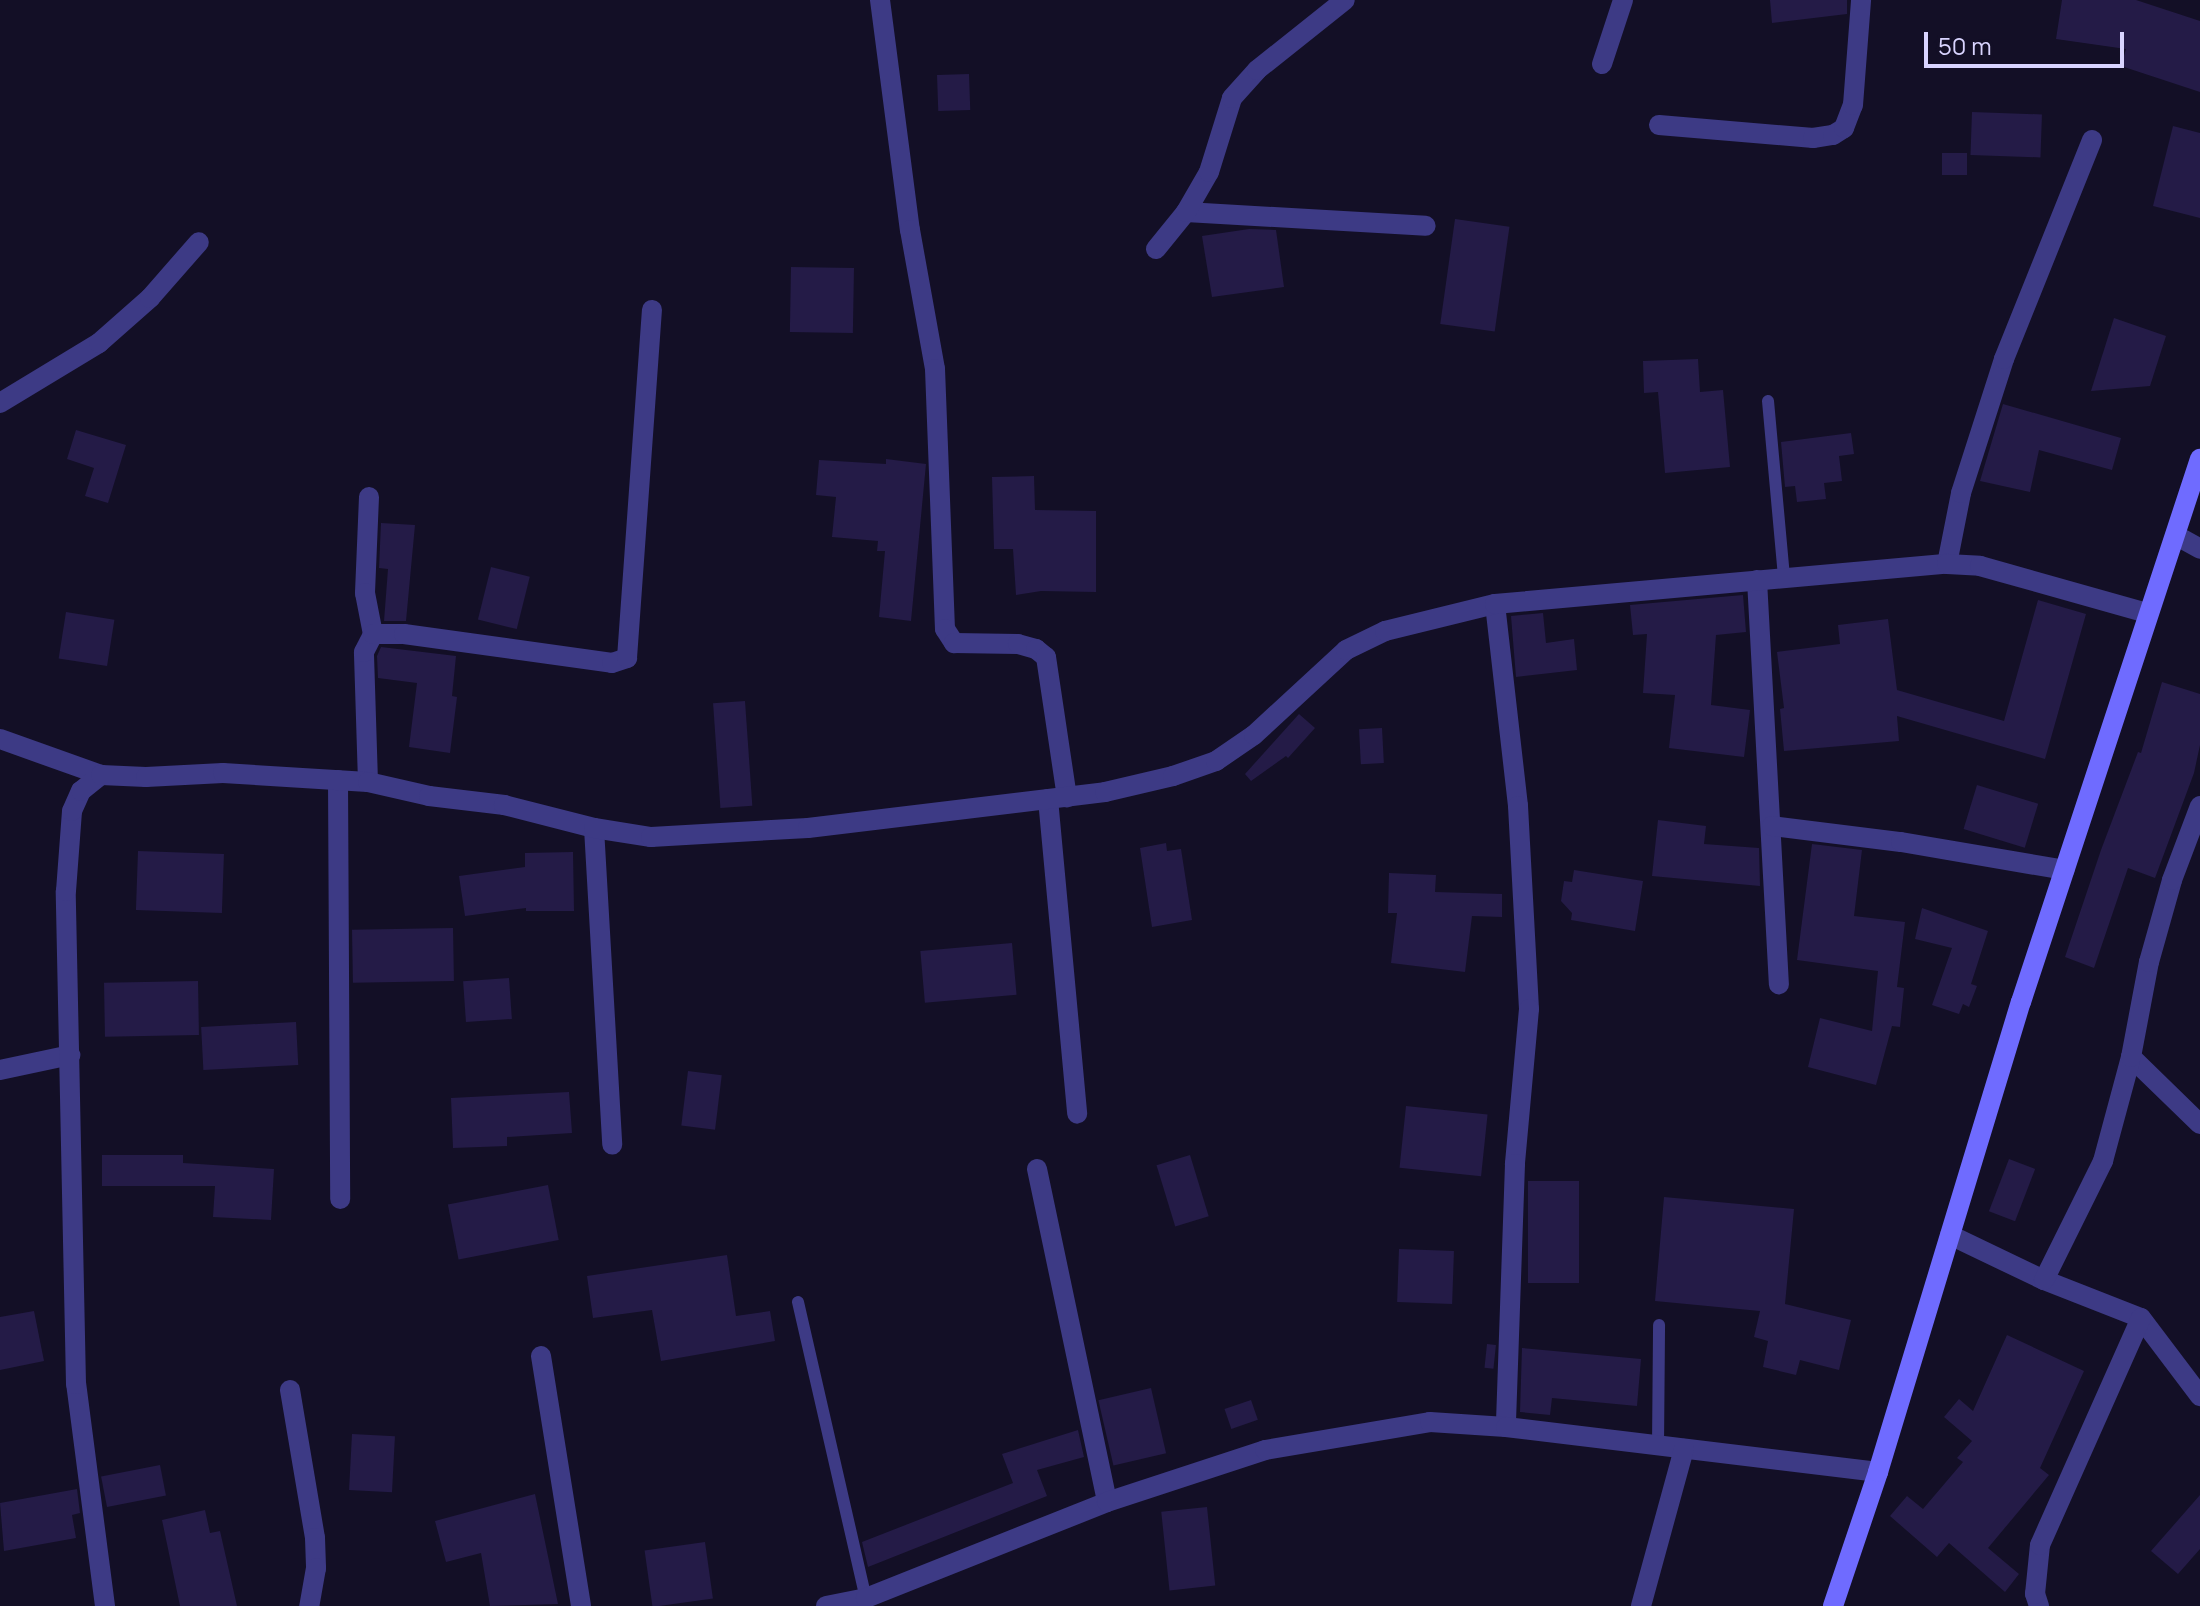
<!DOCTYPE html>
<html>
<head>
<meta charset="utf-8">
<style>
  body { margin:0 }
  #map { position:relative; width:2200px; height:1606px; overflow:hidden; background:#130f26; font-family:Manrope,sans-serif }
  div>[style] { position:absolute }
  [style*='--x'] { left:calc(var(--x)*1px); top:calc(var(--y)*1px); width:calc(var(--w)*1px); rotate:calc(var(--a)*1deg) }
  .building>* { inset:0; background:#241b47; transform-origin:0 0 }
  .lane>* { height:12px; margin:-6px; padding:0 6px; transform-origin:6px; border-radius:6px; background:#3d3a85 }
  .street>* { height:20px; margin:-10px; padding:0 10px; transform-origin:10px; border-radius:10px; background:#3d3a85 }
  .secondary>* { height:20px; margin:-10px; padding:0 10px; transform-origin:10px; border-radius:10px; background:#6f6bff }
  span { translate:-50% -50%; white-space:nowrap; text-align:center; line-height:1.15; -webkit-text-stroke:7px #130f26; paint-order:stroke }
  .scale { position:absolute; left:1924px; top:32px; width:200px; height:36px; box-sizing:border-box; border:4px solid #d9d4ff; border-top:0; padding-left:10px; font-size:24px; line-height:28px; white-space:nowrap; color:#d9d4ff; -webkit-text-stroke:6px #130f26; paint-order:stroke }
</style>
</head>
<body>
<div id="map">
  <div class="building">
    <i style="clip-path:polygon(1770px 0,1847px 0,1847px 14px,1772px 23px)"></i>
    <i style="clip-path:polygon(2062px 0,2136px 0,2200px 21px,2200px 92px,2121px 66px,2126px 49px,2056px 39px)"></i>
    <i style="left:969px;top:74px;width:36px;height:32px;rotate:88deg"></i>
    <i style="left:1972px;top:112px;width:70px;height:43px;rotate:2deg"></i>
    <i style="clip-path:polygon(2173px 126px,2200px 133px,2200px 218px,2153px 206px)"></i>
    <i style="left:1942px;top:153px;width:25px;height:22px"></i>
    <i style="left:1455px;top:219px;width:55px;height:106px;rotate:8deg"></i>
    <i style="clip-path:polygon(1249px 229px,1276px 230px,1284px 287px,1212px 297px,1202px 236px)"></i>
    <i style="left:791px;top:267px;width:63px;height:65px;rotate:1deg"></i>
    <i style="clip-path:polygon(2114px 318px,2166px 336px,2150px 386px,2091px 391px)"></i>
    <i style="clip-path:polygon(1698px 359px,1700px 392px,1723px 390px,1730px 467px,1665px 473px,1658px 392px,1644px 393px,1643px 361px)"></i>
    <i style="clip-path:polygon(2003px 404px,2121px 438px,2112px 470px,2039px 450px,2030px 492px,1980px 481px)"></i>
    <i style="clip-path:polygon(76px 430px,126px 445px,108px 503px,85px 496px,94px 468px,67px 459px)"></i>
    <i style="clip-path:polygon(1851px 433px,1854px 454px,1839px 456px,1842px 481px,1824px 483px,1826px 499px,1797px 502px,1795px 486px,1785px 487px,1781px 442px)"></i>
    <i style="clip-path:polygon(886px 459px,926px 464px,911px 621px,879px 617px,885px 551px,877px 551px,878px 541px,832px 537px,836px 497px,816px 495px,819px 460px,886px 464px)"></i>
    <i style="clip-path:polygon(1034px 476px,1035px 510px,1096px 511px,1096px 592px,1041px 591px,1016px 595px,1013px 549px,994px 549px,992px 477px)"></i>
    <i style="clip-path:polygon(381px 523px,415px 525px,406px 621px,384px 621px,388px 569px,379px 568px)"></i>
    <i style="left:491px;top:567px;width:40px;height:54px;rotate:14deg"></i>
    <i style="clip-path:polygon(1743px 595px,1746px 632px,1716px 635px,1711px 705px,1750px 710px,1744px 757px,1669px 748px,1675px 695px,1643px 693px,1647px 634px,1633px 635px,1630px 605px)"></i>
    <i style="clip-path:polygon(2038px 600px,2086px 614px,2045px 759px,1897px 716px,1899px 741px,1784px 751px,1780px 709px,1784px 708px,1777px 652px,1840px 644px,1838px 625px,1888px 619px,1897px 690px,2004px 721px)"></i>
    <i style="left:66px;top:612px;width:49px;height:47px;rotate:9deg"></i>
    <i style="clip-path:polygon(1543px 613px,1546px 643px,1574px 639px,1577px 670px,1516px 677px,1511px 616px)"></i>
    <i style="clip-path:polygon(381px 647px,456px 656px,452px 696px,457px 697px,450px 753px,409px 747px,417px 683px,378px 678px,377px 656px)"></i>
    <i style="clip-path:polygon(2162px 682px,2200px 694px,2200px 745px,2194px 773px,2155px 878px,2128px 868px,2094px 968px,2065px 957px,2101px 850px,2138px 752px,2141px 753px)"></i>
    <i style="left:745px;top:701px;width:105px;height:32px;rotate:86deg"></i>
    <i style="clip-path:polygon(1299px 714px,1315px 728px,1288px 758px,1286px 756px,1251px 781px,1245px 774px)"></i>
    <i style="left:1382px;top:728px;width:35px;height:23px;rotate:87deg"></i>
    <i style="left:1977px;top:785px;width:64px;height:46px;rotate:17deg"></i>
    <i style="clip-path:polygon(1658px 820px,1706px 826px,1704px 844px,1759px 848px,1760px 886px,1652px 876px)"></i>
    <i style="clip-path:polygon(1166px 843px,1167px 851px,1181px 849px,1192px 920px,1152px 927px,1140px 848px)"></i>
    <i style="clip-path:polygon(1812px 844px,1862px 850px,1854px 916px,1905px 922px,1897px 987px,1904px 988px,1900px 1027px,1892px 1026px,1876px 1085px,1808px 1067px,1820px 1018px,1872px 1031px,1878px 971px,1797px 960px)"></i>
    <i style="left:138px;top:851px;width:86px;height:59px;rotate:2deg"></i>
    <i style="clip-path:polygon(573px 852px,574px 911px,526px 911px,526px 908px,465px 916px,459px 876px,525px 867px,525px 853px)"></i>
    <i style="clip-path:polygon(1574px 870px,1643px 881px,1635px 931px,1571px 920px,1572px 913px,1561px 901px,1564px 881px,1572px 882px)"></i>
    <i style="clip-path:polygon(1389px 873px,1436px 875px,1435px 892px,1502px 894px,1502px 917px,1472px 916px,1465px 972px,1391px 963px,1397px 913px,1388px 913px)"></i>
    <i style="clip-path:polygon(1922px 908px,1988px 931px,1971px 984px,1977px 986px,1969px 1007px,1963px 1004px,1959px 1014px,1932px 1005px,1952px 948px,1915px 939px)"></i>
    <i style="left:453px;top:928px;width:53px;height:101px;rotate:89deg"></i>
    <i style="left:1012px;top:943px;width:52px;height:92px;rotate:85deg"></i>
    <i style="left:509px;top:978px;width:41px;height:46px;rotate:86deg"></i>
    <i style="left:198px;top:981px;width:54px;height:94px;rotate:89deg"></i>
    <i style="left:296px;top:1022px;width:43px;height:95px;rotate:87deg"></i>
    <i style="left:688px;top:1071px;width:34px;height:55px;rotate:7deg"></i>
    <i style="clip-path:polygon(569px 1092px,572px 1133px,507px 1137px,507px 1146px,453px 1148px,451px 1098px)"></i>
    <i style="left:1406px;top:1106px;width:82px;height:62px;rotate:6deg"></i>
    <i style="clip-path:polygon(102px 1155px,183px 1155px,183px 1163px,274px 1169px,271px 1220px,213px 1217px,215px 1186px,102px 1186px)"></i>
    <i style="left:1190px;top:1155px;width:64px;height:35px;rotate:73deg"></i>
    <i style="left:2009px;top:1159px;width:28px;height:56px;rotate:21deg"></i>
    <i style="left:1528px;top:1181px;width:51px;height:102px"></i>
    <i style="left:548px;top:1185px;width:56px;height:102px;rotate:79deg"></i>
    <i style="clip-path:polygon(1664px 1197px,1794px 1209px,1785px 1304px,1851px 1320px,1839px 1370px,1800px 1360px,1796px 1375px,1763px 1367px,1768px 1341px,1754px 1337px,1760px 1311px,1655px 1301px)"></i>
    <i style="left:1399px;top:1249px;width:55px;height:53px;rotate:2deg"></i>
    <i style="clip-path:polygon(727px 1255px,736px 1316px,770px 1311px,775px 1341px,661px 1361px,652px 1310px,593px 1318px,587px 1276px)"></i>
    <i style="clip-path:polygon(34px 1311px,44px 1361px,0 1370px,0 1317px)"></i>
    <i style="clip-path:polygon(2007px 1335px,2084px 1371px,2040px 1468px,2049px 1475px,1988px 1548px,2019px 1574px,2005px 1592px,1949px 1543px,1937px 1557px,1890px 1516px,1907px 1496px,1923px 1509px,1963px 1462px,1957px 1458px,1972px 1441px,1944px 1417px,1959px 1399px,1973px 1411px)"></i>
    <i style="left:1487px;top:1344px;width:9px;height:24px;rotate:6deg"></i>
    <i style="clip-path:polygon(1522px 1348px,1641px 1359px,1637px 1406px,1552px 1398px,1550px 1415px,1520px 1412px)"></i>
    <i style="left:1151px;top:1388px;width:67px;height:54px;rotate:77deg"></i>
    <i style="left:1251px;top:1400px;width:21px;height:28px;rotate:71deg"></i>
    <i style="clip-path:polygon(1078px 1430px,1084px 1457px,1037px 1470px,1047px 1496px,868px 1567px,862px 1542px,1013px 1483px,1002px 1454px)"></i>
    <i style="left:352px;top:1434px;width:43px;height:56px;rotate:3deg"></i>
    <i style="left:160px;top:1465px;width:31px;height:60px;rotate:79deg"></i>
    <i style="clip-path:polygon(77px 1489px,80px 1513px,72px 1515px,76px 1538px,4px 1551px,0 1503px)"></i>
    <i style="clip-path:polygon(535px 1494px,558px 1604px,490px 1606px,481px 1553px,446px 1562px,435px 1521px)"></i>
    <i style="clip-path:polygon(2200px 1495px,2200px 1549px,2178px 1574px,2151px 1551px)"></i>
    <i style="left:1207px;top:1507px;width:79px;height:46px;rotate:84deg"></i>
    <i style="clip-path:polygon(205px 1510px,210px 1533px,220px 1531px,237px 1606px,180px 1606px,162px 1520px)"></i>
    <i style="left:705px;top:1542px;width:57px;height:61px;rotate:82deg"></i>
  </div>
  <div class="lane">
    <i style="--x:1768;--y:401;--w:177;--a:84.8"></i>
    <i style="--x:798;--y:1302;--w:304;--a:77.1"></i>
    <i style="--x:1658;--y:1446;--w:121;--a:-89.5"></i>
  </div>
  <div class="street">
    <i style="--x:880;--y:0;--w:232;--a:82.6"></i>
    <i style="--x:910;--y:230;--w:141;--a:79.8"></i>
    <i style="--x:935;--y:369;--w:260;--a:87.8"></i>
    <i style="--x:945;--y:629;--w:17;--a:57"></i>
    <i style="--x:954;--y:643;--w:64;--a:0.9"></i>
    <i style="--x:1018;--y:644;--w:19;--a:16"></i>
    <i style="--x:1036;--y:649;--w:13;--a:39"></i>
    <i style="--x:1046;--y:657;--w:142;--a:81.5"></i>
    <i style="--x:1602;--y:64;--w:67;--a:-71.8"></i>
    <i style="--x:1659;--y:125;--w:155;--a:4.8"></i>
    <i style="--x:1813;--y:138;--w:20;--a:-9"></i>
    <i style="--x:1833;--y:135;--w:13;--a:-32"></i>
    <i style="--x:1844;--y:128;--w:25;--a:-69"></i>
    <i style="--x:1853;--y:105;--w:105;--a:-85.6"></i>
    <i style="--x:1186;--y:212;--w:240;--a:3.3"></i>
    <i style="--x:1156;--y:249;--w:48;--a:-51"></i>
    <i style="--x:1186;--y:212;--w:46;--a:-60.1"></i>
    <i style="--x:1209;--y:172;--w:77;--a:-72.7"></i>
    <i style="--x:1232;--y:98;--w:38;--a:-48"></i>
    <i style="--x:1257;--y:70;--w:112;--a:-38.5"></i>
    <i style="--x:0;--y:403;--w:116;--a:-31.2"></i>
    <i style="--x:99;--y:343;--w:68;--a:-41.4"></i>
    <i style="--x:150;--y:298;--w:74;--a:-48.8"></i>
    <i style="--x:369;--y:497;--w:96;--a:92.4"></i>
    <i style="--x:365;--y:593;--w:42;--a:79"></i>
    <i style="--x:2177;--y:536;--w:26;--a:29"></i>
    <i style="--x:1947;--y:564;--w:72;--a:-78.8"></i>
    <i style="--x:1961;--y:493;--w:141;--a:-72.2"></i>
    <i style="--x:2004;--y:359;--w:236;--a:-68.1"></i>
    <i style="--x:1757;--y:580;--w:405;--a:86.9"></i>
    <i style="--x:1495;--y:604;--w:203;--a:83.5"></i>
    <i style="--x:1518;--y:806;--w:203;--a:86.9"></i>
    <i style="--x:1529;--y:1009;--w:156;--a:95.2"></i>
    <i style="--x:1515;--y:1164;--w:263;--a:92"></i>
    <i style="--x:0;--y:739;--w:107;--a:19.6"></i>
    <i style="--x:338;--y:780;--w:419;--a:89.7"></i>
    <i style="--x:368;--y:782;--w:130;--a:-91.8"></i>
    <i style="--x:364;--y:652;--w:20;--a:-63"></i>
    <i style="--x:373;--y:634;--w:31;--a:0"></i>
    <i style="--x:404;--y:634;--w:210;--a:7.9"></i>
    <i style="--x:612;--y:663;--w:16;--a:-18"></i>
    <i style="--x:627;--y:658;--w:349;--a:-85.9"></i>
    <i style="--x:1048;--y:799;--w:316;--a:84.7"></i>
    <i style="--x:1772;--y:826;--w:130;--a:7.1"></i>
    <i style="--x:1901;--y:842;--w:166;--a:9.7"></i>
    <i style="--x:594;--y:828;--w:317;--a:86.7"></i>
    <i style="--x:2131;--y:1057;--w:96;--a:44.2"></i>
    <i style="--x:0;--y:1070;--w:72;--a:-12.1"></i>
    <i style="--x:1037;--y:1169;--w:340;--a:78.1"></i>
    <i style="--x:1950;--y:1235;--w:104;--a:25.6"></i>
    <i style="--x:2044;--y:1280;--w:104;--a:21.4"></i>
    <i style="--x:2141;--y:1318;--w:98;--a:52.9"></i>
    <i style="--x:2044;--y:1280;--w:133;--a:-63.6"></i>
    <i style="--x:2103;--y:1161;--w:108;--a:-74.9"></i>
    <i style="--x:2131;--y:1057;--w:97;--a:-79.3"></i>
    <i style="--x:2149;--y:962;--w:85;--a:-74.3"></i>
    <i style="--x:2172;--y:880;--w:79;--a:-69.3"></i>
    <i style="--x:541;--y:1356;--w:253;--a:80.9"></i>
    <i style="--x:290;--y:1390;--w:150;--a:80.4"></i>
    <i style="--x:315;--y:1538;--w:30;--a:88"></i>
    <i style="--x:316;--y:1568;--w:39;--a:100"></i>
    <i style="--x:105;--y:1606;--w:224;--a:-97.4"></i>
    <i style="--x:76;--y:1384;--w:493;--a:-91.2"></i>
    <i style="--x:66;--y:891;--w:80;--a:-85.7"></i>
    <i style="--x:72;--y:811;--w:22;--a:-66"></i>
    <i style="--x:81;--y:791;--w:26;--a:-39"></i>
    <i style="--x:101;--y:775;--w:45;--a:2.5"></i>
    <i style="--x:146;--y:777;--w:77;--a:-3"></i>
    <i style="--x:223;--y:773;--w:145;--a:3.6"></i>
    <i style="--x:368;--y:782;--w:63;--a:12.9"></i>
    <i style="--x:429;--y:796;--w:76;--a:6.8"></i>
    <i style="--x:504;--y:805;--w:93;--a:14.3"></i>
    <i style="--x:594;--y:828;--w:58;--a:9"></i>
    <i style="--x:651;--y:837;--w:157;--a:-3.3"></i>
    <i style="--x:808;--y:828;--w:299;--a:-6.9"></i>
    <i style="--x:1105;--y:792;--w:70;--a:-13.2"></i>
    <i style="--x:1173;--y:776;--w:46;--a:-19.2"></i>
    <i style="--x:1216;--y:761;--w:46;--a:-34.4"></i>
    <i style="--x:1254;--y:735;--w:125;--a:-42.7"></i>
    <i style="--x:1346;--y:650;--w:43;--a:-26"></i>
    <i style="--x:1385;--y:631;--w:113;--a:-13.8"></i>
    <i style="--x:1495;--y:604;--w:454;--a:-5.1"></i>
    <i style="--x:1947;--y:564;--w:33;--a:3"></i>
    <i style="--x:1980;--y:566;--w:173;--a:15.7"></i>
    <i style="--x:826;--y:1606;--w:41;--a:-11.3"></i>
    <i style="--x:866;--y:1598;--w:259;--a:-21.7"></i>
    <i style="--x:1107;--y:1502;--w:166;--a:-18.2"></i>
    <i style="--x:1265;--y:1450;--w:167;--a:-9.6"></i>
    <i style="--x:1430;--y:1422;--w:76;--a:3.8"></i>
    <i style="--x:1506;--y:1427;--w:375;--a:6.9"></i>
    <i style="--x:1641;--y:1606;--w:163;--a:-74.7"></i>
    <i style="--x:2039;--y:1606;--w:13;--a:-108"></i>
    <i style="--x:2035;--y:1594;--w:49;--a:-84.2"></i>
    <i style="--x:2040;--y:1545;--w:248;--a:-66"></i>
  </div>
  <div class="secondary">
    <i style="--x:1833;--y:1606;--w:141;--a:-71.4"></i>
    <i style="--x:1878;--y:1472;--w:491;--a:-73.1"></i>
    <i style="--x:2021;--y:1002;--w:572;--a:-71.76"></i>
  </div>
  <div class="scale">50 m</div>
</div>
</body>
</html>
